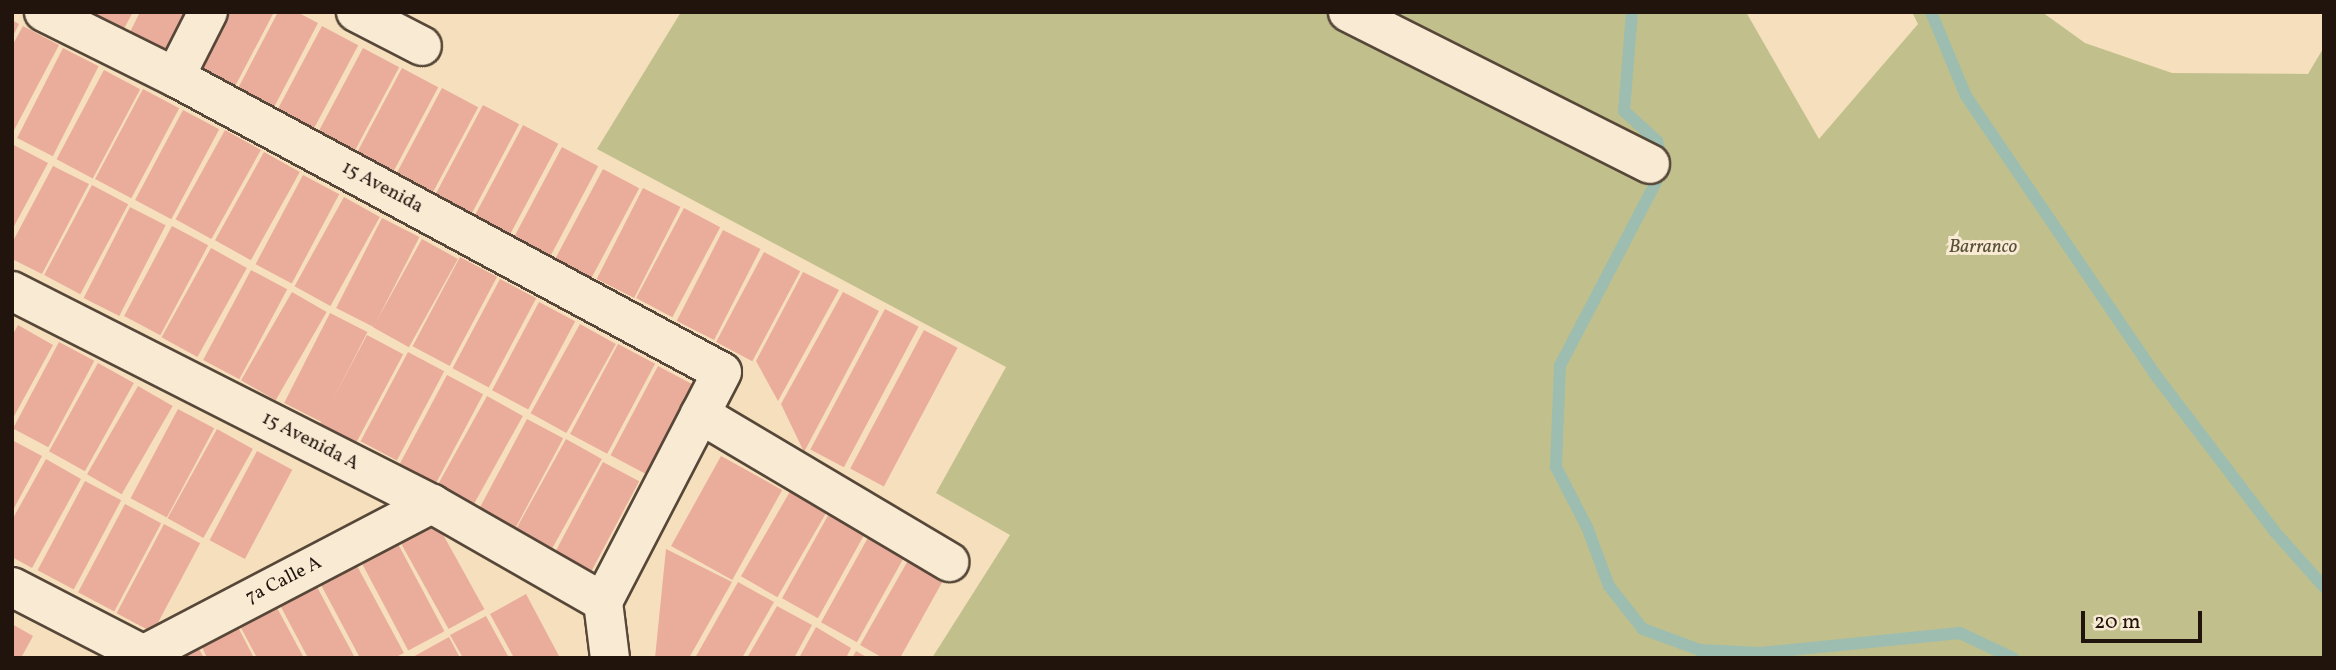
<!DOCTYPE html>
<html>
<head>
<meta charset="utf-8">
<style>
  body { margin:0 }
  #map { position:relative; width:2336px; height:670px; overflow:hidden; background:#f5dfbc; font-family:Vollkorn,serif }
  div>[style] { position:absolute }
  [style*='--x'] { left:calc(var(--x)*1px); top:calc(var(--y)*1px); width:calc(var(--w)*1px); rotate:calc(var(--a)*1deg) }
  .green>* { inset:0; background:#c1c08d }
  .stream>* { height:12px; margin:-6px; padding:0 6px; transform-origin:6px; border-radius:6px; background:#9cbdb0 }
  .building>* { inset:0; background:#ebad9b; transform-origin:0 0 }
  .roads { filter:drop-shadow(2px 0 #564738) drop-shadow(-2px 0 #564738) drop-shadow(0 2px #564738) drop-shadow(0 -2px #564738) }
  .minor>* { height:38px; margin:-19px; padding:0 19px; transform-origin:19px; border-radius:19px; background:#f8ead3 }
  span { translate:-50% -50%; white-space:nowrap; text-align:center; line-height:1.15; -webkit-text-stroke:6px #f8ead3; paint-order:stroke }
  .street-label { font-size:19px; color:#21140c }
  .park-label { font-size:19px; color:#595039; font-style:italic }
  .frame { position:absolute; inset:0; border:14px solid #21140c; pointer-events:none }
  .scale { position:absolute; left:2081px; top:611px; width:121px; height:32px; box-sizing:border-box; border:4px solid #21140c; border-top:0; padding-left:9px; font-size:21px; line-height:24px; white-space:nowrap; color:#21140c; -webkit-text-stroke:5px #f8ead3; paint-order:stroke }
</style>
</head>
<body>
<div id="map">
  <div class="green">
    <i style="clip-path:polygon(681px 12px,1746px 12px,1819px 139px,1918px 24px,1912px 12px,2042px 12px,2085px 43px,2172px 73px,2308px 74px,2324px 47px,2324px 658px,932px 658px,1010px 535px,936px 493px,1006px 367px,597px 149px)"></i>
  </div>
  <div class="stream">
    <i style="--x:1632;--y:12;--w:99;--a:94.6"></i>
    <i style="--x:1624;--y:111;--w:45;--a:42.3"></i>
    <i style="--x:1657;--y:141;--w:16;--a:76"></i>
    <i style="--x:1661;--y:157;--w:25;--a:101"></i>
    <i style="--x:1656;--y:182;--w:208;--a:117.6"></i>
    <i style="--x:1560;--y:366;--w:101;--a:92.3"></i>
    <i style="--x:1556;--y:467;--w:68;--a:62.7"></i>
    <i style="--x:1587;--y:527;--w:63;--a:69.6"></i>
    <i style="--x:1609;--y:586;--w:55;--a:51.7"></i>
    <i style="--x:1643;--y:629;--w:61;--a:20.2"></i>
    <i style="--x:1700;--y:650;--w:60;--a:2.9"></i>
    <i style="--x:1760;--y:653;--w:201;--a:-5.7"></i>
    <i style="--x:1960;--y:633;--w:59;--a:25.3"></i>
    <i style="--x:1931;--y:12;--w:91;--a:67.4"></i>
    <i style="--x:1966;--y:96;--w:335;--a:55.8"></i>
    <i style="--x:2154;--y:373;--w:200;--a:52.7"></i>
    <i style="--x:2275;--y:532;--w:74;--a:48.3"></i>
  </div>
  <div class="building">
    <i style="clip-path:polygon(87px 12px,133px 12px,120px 36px)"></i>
    <i style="clip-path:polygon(140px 12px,186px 12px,162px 59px,126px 40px)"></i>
    <i style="clip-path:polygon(228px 12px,274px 12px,231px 94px,195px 75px)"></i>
    <i style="clip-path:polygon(278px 12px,297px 12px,318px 23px,271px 113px,235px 94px)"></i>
    <i style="clip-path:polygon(12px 20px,19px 24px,12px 38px)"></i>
    <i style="clip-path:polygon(23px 26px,59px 45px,12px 134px,12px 46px)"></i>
    <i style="left:322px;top:26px;width:41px;height:102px;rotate:28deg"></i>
    <i style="left:63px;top:48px;width:40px;height:101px;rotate:27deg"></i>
    <i style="left:363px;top:48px;width:41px;height:102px;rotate:28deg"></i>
    <i style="left:402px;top:68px;width:41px;height:101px;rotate:28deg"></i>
    <i style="left:104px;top:70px;width:41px;height:101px;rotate:28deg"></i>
    <i style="left:442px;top:88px;width:41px;height:102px;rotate:28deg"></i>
    <i style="left:143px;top:89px;width:41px;height:102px;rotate:28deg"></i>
    <i style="left:483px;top:105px;width:41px;height:101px;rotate:28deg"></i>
    <i style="left:183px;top:110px;width:41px;height:102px;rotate:28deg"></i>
    <i style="left:523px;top:125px;width:40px;height:102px;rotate:28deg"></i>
    <i style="left:225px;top:130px;width:41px;height:102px;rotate:29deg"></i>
    <i style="clip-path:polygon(12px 144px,48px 163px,12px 230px)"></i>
    <i style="left:562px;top:147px;width:41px;height:102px;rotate:28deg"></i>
    <i style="left:264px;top:152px;width:41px;height:101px;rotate:29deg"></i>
    <i style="clip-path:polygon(53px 166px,89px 184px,42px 274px,12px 259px,12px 243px)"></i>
    <i style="left:603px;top:169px;width:41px;height:102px;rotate:28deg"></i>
    <i style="left:303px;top:175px;width:41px;height:101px;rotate:28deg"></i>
    <i style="left:92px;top:185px;width:41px;height:102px;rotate:28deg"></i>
    <i style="left:643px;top:188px;width:42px;height:102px;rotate:27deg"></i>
    <i style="left:344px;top:197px;width:41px;height:102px;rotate:29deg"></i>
    <i style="left:130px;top:207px;width:40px;height:102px;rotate:27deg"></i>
    <i style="left:684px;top:208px;width:41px;height:102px;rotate:28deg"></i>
    <i style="left:382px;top:218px;width:42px;height:101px;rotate:27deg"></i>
    <i style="left:172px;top:226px;width:41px;height:102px;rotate:28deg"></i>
    <i style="left:723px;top:230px;width:42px;height:102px;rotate:27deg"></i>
    <i style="left:422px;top:239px;width:41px;height:101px;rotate:29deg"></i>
    <i style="left:211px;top:248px;width:41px;height:102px;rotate:29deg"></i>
    <i style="left:764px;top:252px;width:41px;height:102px;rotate:28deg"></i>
    <i style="left:460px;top:257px;width:42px;height:101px;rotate:28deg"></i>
    <i style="left:251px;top:270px;width:41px;height:102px;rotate:28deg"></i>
    <i style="clip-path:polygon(803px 272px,839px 290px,778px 401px,756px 361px)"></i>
    <i style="left:500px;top:279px;width:41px;height:101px;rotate:28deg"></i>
    <i style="left:292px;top:292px;width:40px;height:102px;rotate:30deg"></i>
    <i style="clip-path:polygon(843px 292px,879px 311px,804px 452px,781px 404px)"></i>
    <i style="left:539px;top:302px;width:41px;height:100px;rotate:28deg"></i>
    <i style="left:885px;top:309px;width:38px;height:159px;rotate:28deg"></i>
    <i style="left:330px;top:313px;width:42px;height:101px;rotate:27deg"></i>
    <i style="left:580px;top:324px;width:41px;height:102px;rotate:29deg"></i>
    <i style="clip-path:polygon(18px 325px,53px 345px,12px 420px,12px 336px)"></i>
    <i style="left:924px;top:330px;width:38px;height:157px;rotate:28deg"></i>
    <i style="left:367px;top:335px;width:41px;height:101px;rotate:28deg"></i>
    <i style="left:59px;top:342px;width:40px;height:98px;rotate:28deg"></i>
    <i style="left:618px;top:344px;width:42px;height:102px;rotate:28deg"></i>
    <i style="left:408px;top:352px;width:41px;height:101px;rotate:28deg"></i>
    <i style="left:98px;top:363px;width:41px;height:101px;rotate:29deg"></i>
    <i style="left:658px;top:366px;width:41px;height:101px;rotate:28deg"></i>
    <i style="left:447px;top:375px;width:41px;height:101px;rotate:28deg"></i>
    <i style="left:138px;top:386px;width:40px;height:102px;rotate:30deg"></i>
    <i style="left:487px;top:396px;width:41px;height:102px;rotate:29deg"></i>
    <i style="left:178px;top:409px;width:41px;height:101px;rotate:28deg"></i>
    <i style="left:527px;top:419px;width:41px;height:102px;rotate:28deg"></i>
    <i style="left:217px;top:429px;width:41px;height:102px;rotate:29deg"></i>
    <i style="left:566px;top:439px;width:41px;height:102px;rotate:29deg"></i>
    <i style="clip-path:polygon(12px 440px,42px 456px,12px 512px)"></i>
    <i style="left:257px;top:451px;width:40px;height:101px;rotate:28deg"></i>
    <i style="left:721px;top:456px;width:70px;height:103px;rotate:29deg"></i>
    <i style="clip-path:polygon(46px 459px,81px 479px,32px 568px,12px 557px,12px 520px)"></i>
    <i style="left:603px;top:462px;width:41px;height:101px;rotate:28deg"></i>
    <i style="left:85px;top:481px;width:41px;height:101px;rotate:28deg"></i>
    <i style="left:792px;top:488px;width:42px;height:102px;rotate:30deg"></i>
    <i style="left:125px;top:504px;width:41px;height:100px;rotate:28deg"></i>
    <i style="left:831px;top:510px;width:41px;height:101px;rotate:29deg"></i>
    <i style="left:435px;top:520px;width:102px;height:41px;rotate:61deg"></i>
    <i style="left:164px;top:524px;width:41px;height:101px;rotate:28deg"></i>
    <i style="left:870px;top:534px;width:41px;height:101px;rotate:29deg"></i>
    <i style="left:397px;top:542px;width:101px;height:41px;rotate:62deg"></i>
    <i style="clip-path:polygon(666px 549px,732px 582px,689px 658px,655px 658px)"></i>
    <i style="clip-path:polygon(910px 557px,945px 577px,900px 658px,883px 658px,860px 645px)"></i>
    <i style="clip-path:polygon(356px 564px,404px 653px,394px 658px,360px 658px,320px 583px)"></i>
    <i style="clip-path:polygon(738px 582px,774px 602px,742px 658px,695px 658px)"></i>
    <i style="clip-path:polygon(316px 585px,355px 658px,308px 658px,280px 605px)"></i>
    <i style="clip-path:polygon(526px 594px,560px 658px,514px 658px,490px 614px)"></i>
    <i style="clip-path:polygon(276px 606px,304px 658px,257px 658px,240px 626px)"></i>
    <i style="clip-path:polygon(777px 606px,812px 625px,794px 658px,747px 658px)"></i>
    <i style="clip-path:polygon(486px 616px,509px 658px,463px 658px,450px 635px)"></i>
    <i style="clip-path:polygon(12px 624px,33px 636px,21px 658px,12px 658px)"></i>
    <i style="clip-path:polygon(238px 627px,254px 658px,207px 658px,202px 647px)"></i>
    <i style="clip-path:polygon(816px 627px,851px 648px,846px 658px,799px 658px)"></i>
    <i style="clip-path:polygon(449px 637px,460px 658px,411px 658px)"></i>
    <i style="clip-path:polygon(199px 649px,204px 658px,183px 658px)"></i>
    <i style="clip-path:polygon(856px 651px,868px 658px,852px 658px)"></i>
  </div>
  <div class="roads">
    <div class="minor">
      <i style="--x:44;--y:12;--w:146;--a:26.4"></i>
      <i style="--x:175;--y:77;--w:621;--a:28.34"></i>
      <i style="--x:722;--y:372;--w:259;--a:117.4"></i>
      <i style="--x:603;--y:602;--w:56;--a:82.9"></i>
      <i style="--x:356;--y:12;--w:74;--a:27.3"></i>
      <i style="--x:1348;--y:12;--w:338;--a:26.7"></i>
      <i style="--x:175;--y:77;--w:73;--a:-63.1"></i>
      <i style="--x:12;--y:291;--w:471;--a:26.9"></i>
      <i style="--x:432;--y:504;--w:197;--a:29.8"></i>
      <i style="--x:700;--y:414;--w:290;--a:30.7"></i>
      <i style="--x:12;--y:587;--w:146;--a:27.3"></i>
      <i style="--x:137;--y:658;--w:333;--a:-27.6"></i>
    </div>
  </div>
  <div class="street-label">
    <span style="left:382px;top:188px;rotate:28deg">15 Avenida</span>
    <span style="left:310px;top:442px;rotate:27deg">15 Avenida A</span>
    <span style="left:284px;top:581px;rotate:-27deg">7a Calle A</span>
  </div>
  <div class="park-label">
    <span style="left:1983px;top:248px">Barranco</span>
  </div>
  <div class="frame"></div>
  <div class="scale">20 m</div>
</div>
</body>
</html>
